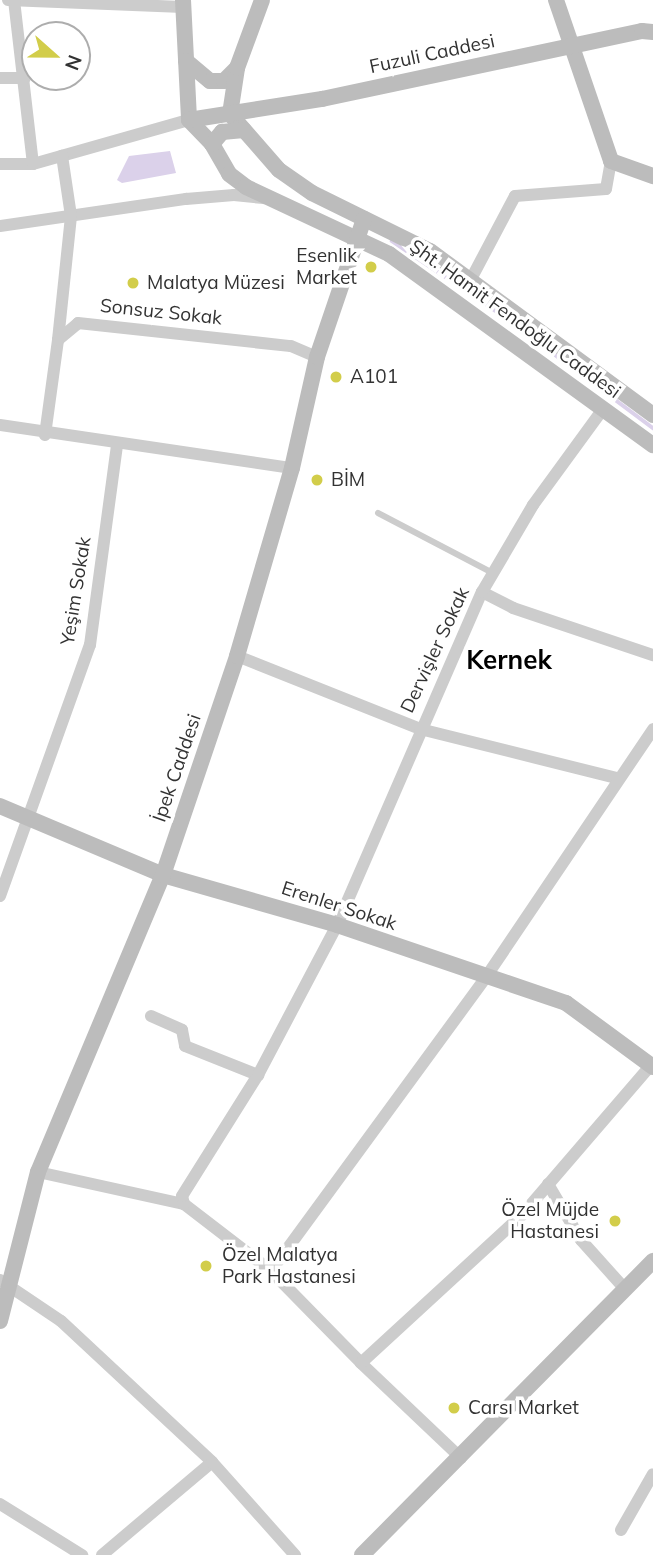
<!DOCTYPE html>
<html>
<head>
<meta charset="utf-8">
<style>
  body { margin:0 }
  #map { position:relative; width:653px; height:1555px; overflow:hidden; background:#fff; font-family:Mulish,sans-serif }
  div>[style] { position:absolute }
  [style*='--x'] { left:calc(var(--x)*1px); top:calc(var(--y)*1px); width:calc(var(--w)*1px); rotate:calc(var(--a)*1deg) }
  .water>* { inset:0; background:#dbd1ea }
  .stream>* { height:3.5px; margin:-1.75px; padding:0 1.75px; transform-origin:1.75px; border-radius:1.75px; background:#dbd1ea }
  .lane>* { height:6px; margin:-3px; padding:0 3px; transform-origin:3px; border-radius:3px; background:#ccc }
  .street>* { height:12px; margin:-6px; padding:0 6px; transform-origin:6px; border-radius:6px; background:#ccc }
  .secondary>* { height:16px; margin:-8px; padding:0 8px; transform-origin:8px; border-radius:8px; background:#bcbcbc }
  .dots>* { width:19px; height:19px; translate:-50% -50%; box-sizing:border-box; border:4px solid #fff; border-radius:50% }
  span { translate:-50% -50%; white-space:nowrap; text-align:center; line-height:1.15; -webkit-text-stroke:7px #fff; paint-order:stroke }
  .street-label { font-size:19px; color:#323232 }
  .poi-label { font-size:19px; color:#323232 }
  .right { translate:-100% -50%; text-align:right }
  .left { translate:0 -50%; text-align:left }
  .district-label { font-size:26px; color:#000; font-weight:700 }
  .north { position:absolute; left:21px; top:21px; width:70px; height:70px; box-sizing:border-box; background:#fff; border:2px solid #adadad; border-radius:50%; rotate:111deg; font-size:19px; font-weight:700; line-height:28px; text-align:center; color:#323232 }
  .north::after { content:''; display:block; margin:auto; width:24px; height:32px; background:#d2cd4a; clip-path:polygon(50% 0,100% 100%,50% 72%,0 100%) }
</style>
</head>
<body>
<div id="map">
  <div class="water">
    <i style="clip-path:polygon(170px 151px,176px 173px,122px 183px,117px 180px,129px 156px)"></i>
  </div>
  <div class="stream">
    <i style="--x:392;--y:241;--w:138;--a:34"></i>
    <i style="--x:506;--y:318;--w:184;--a:36.8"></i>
  </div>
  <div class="lane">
    <i style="--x:378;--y:513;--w:130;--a:27.6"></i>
  </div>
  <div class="street">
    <i style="--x:8;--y:0;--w:175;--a:2.3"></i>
    <i style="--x:14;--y:0;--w:165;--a:83.4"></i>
    <i style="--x:0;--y:78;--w:25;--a:0"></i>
    <i style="--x:0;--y:164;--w:33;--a:0"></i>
    <i style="--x:33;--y:164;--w:162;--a:-15.8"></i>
    <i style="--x:0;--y:226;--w:188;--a:-8.3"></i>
    <i style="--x:186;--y:199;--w:48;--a:-4.8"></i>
    <i style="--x:234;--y:195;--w:30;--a:6"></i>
    <i style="--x:470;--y:281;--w:96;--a:-62.1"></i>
    <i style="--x:515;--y:196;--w:91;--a:-4.4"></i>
    <i style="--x:606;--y:189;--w:28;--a:-80"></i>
    <i style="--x:58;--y:340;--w:125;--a:-84"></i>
    <i style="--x:71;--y:216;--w:61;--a:-98.5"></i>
    <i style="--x:0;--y:425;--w:295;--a:8.4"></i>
    <i style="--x:45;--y:435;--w:96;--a:-82.2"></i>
    <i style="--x:58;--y:340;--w:26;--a:-40"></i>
    <i style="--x:78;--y:323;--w:214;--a:6.2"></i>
    <i style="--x:291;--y:346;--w:28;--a:23"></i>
    <i style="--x:482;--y:592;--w:35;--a:27"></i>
    <i style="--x:513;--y:608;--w:148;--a:18.6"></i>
    <i style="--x:237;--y:656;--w:197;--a:21.7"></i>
    <i style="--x:420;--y:729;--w:203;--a:14"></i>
    <i style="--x:0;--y:896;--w:267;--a:-70.3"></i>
    <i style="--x:90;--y:645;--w:203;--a:-82.3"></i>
    <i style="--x:151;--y:1016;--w:34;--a:24"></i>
    <i style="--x:182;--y:1030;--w:16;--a:79"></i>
    <i style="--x:185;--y:1046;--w:79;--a:21.7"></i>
    <i style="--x:38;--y:1172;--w:149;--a:12.4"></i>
    <i style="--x:184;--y:1204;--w:110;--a:37.6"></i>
    <i style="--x:271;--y:1271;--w:364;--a:-53.8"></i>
    <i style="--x:486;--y:977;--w:299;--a:-56"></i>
    <i style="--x:548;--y:1184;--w:65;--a:59.5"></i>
    <i style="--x:581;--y:1240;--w:66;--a:48.1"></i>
    <i style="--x:184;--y:1204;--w:8;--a:-104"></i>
    <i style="--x:182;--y:1196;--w:143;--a:-57.9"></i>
    <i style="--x:258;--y:1075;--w:170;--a:-62.2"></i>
    <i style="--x:337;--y:925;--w:363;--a:-66.5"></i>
    <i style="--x:482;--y:592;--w:101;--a:-59.6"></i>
    <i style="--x:533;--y:505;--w:119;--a:-53.9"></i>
    <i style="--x:271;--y:1271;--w:129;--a:45.6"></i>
    <i style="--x:0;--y:1280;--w:73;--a:33.9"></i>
    <i style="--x:61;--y:1321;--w:207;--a:43"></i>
    <i style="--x:461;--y:1458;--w:138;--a:-136.5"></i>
    <i style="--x:361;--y:1363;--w:219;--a:-42.6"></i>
    <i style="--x:522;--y:1215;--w:198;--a:-49.3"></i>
    <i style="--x:0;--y:1504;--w:97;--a:31.9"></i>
    <i style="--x:621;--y:1530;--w:64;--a:-60.3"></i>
    <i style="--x:102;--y:1555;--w:144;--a:-40.2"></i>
    <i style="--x:212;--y:1462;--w:125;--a:48.3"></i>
  </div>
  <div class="secondary">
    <i style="--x:183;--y:0;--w:120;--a:87.1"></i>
    <i style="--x:556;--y:0;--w:170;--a:71.1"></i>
    <i style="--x:611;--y:161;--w:45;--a:19.7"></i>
    <i style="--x:186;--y:61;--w:31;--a:40"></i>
    <i style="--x:210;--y:81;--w:14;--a:0"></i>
    <i style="--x:224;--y:81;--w:18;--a:-45"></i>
    <i style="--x:230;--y:114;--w:74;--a:48.8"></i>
    <i style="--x:279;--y:170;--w:40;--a:34.9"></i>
    <i style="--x:312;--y:193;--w:131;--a:26.2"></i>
    <i style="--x:430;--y:251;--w:277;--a:36.3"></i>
    <i style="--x:230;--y:114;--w:47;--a:-81.3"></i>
    <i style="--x:237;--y:68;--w:72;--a:-69.8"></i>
    <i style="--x:189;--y:120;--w:33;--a:46"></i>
    <i style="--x:212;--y:144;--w:34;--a:60"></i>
    <i style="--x:229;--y:174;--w:21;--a:37"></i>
    <i style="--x:246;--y:187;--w:158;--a:25.1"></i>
    <i style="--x:389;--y:254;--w:326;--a:35.9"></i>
    <i style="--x:189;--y:120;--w:135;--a:-9"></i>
    <i style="--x:322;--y:99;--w:327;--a:-12"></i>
    <i style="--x:642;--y:31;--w:11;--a:5"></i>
    <i style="--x:212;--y:144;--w:16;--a:-50"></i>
    <i style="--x:222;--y:132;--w:22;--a:-5"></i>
    <i style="--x:0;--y:806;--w:177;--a:22.9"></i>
    <i style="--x:163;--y:875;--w:181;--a:16"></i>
    <i style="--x:337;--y:925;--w:242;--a:18.8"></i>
    <i style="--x:566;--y:1003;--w:108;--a:36.3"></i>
    <i style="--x:0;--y:1321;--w:154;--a:-75.7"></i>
    <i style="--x:38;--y:1172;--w:322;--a:-67.2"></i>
    <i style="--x:163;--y:875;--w:231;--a:-71.3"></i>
    <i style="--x:237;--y:656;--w:196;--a:-73.7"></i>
    <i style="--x:292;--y:468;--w:114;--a:-77.3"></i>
    <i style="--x:317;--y:357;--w:146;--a:-71.2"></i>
    <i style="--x:362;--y:1555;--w:414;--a:-45.3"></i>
  </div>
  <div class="dots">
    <i style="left:371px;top:267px;background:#d2cd4a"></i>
    <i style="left:133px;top:283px;background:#d2cd4a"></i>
    <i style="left:336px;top:377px;background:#d2cd4a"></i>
    <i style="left:317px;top:480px;background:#d2cd4a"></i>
    <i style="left:615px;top:1221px;background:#d2cd4a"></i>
    <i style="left:206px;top:1266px;background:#d2cd4a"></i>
    <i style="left:454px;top:1408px;background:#d2cd4a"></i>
  </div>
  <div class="street-label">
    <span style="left:432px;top:54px;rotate:-12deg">Fuzuli Caddesi</span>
    <span style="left:161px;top:312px;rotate:6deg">Sonsuz Sokak</span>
    <span style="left:515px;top:319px;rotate:36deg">Şht. Hamit Fendoğlu Caddesi</span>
    <span style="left:76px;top:591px;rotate:-81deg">Yeşim Sokak</span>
    <span style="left:435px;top:650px;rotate:-65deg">Dervişler Sokak</span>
    <span style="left:177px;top:768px;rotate:-71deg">İpek Caddesi</span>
    <span style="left:339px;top:906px;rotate:18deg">Erenler Sokak</span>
  </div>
  <div class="poi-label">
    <span class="right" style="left:357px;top:267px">Esenlik<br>Market</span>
    <span class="left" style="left:147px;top:283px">Malatya Müzesi</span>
    <span class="left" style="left:350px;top:377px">A101</span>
    <span class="left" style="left:331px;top:480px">BİM</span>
    <span class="right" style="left:599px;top:1221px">Özel Müjde<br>Hastanesi</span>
    <span class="left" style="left:222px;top:1266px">Özel Malatya<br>Park Hastanesi</span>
    <span class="left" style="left:468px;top:1408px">Carsı Market</span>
  </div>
  <div class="district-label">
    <span style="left:509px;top:660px">Kernek</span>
  </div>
  <div class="north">N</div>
</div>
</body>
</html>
